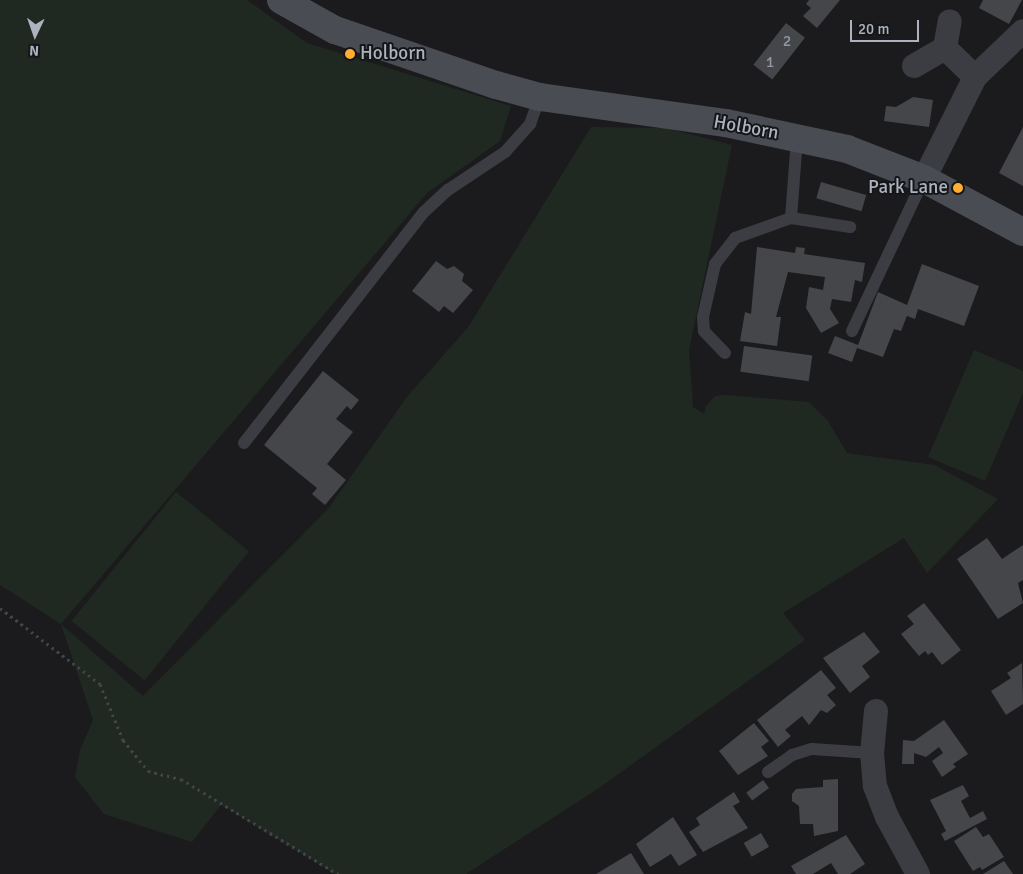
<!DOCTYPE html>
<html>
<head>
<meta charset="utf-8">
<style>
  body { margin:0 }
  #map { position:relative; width:1023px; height:874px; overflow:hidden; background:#1b1b1d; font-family:Signika,sans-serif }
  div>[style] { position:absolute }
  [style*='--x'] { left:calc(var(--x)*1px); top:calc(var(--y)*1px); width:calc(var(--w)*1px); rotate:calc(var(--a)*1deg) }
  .green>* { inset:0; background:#202921; transform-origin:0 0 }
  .building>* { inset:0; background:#44464a; transform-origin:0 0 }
  .path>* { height:3px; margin-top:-1.5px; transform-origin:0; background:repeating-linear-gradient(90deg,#41444a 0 2.5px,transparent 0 6.5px) }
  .lane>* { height:12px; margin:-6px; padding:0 6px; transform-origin:6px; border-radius:6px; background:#3b3d43 }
  .street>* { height:24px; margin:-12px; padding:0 12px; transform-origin:12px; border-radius:12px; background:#3b3d43 }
  .secondary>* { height:28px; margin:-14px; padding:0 14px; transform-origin:14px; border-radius:14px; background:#494c53 }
  .dots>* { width:14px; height:14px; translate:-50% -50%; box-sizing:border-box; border:2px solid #151618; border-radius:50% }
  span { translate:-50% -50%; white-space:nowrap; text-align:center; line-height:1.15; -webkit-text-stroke:4px #151618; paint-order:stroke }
  .number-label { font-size:16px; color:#9298a1 }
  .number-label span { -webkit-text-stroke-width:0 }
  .poi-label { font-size:19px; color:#acb3be }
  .left { translate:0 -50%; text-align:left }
  .right { translate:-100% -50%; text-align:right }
  .street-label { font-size:19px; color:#acb3be }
  .north { position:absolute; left:10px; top:10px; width:50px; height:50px; -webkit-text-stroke:4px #151618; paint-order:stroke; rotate:183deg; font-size:14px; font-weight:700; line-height:20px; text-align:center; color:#acb3be }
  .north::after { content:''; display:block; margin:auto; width:18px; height:22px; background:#acb3be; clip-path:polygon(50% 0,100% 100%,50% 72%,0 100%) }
  .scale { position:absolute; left:850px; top:20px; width:69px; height:22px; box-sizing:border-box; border:2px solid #acb3be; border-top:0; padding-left:6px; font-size:15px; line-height:18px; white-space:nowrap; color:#acb3be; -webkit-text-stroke:4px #151618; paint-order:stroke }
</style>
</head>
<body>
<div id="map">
  <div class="green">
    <i style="clip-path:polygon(0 0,247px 0,307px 43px,511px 106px,500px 141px,427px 193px,61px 624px,143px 696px,328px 509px,407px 397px,469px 326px,591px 127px,666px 128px,732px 145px,689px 350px,693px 407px,704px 414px,706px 406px,715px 396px,726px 395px,809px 402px,828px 421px,847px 453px,934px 465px,998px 499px,927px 573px,904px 538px,783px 613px,805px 640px,599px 788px,466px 874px,335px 874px,221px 805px,192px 842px,104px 814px,75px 777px,80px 750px,93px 720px,61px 624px,0 585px)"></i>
    <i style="clip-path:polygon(974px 350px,1023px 371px,1023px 393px,985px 481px,928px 457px)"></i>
    <i style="left:176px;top:492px;width:94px;height:166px;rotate:39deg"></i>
  </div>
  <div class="building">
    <i style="clip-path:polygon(809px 0,840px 0,817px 28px,803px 16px,811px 8px,806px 4px)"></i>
    <i style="clip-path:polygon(983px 0,1022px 0,1009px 24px,979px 8px)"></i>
    <i style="left:786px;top:23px;width:24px;height:53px;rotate:38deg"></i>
    <i style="clip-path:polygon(913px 97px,933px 100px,929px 127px,884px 121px,886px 106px,896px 107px)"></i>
    <i style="clip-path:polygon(1023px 127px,1023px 186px,999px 173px)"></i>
    <i style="left:821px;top:182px;width:47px;height:17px;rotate:16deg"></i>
    <i style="clip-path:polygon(757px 247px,795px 253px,796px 247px,805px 248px,804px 254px,865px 263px,862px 282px,855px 280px,851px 302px,832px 299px,830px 309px,839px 323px,821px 333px,806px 308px,809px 287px,823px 290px,825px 277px,788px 272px,776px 317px,781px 317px,777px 346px,740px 341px,745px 312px,751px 314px)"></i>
    <i style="clip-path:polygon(436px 261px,447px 269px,454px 266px,464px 274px,462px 281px,473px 290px,453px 313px,444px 306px,439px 312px,412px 291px)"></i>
    <i style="clip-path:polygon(922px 264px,979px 286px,964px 326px,918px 309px,915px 319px,907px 316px,901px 331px,894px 329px,883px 357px,857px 348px,852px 362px,828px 353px,835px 336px,858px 345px,878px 292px,907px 305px)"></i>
    <i style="left:744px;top:346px;width:69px;height:26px;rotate:8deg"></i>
    <i style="clip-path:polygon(323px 371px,359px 400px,351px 410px,347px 406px,336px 419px,353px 432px,327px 464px,346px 480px,325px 505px,312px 494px,317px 488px,264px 445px)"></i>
    <i style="clip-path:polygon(987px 538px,1002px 559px,1023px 545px,1023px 580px,1018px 583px,1023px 603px,998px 619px,957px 559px)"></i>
    <i style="clip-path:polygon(924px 603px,961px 650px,942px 665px,932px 652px,928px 655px,925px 651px,919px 656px,901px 634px,914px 624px,907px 616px)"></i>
    <i style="clip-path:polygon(864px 632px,880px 652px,862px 666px,870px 677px,850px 693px,823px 658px)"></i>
    <i style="clip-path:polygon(1022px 663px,1023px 704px,1006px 715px,991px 691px,1011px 678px,1007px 673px)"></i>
    <i style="clip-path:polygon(821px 670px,836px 688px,827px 695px,836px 705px,827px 713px,821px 710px,809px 725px,802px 716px,785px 730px,791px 736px,778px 747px,757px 720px)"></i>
    <i style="clip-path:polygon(944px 720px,968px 754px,953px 764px,956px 767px,942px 777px,932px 761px,943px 753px,939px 747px,926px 757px,914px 753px,914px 764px,902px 764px,903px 740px,914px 741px)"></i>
    <i style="clip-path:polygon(754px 723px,769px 741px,761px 747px,768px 756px,738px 775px,719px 751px)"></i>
    <i style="clip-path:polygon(838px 779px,838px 831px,814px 836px,813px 824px,800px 824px,799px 806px,792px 801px,792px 794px,796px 789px,823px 787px,823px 780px)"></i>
    <i style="left:763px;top:780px;width:10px;height:21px;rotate:53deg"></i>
    <i style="clip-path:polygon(963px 785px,969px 796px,961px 801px,970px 818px,983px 811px,987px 819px,945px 841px,941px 834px,946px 831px,930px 800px)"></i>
    <i style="clip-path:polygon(734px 792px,740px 802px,733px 806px,748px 828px,703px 852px,689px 832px,700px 825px,696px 818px)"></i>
    <i style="clip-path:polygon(673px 817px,697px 855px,679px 866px,671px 854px,650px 867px,636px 844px)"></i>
    <i style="clip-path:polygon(976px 827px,983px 837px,989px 834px,1004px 857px,982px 870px,980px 867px,973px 871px,954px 841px)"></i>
    <i style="left:761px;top:833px;width:16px;height:20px;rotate:60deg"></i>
    <i style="clip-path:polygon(846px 835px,865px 864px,850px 874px,838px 874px,831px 863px,813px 874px,796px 874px,791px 866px)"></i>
    <i style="clip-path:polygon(631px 853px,644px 874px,596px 874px)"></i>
    <i style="clip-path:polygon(1004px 861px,1013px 874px,983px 874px)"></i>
  </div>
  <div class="path">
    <i style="--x:0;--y:608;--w:126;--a:37.2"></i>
    <i style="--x:100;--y:684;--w:61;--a:67.7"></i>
    <i style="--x:123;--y:740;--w:40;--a:51"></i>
    <i style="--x:148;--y:771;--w:34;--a:14"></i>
    <i style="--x:181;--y:779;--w:184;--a:31.2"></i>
  </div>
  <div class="lane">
    <i style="--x:791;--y:218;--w:80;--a:-85.7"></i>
    <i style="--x:852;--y:331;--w:168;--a:-64.7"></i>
    <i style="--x:725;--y:353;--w:30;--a:-134"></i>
    <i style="--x:704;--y:331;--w:14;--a:-94"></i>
    <i style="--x:703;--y:317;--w:54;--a:-77.2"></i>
    <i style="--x:715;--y:264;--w:33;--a:-52"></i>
    <i style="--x:735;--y:238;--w:59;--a:-19.7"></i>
    <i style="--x:791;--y:218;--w:60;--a:8.7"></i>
    <i style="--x:244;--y:443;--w:293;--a:-52.1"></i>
    <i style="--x:424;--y:212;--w:33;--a:-43"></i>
    <i style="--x:448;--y:190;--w:69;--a:-33.7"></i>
    <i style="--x:505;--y:152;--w:38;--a:-48"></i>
    <i style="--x:530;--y:124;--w:29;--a:-70"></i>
    <i style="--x:768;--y:772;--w:29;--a:-35"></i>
    <i style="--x:792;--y:755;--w:21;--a:-17"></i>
    <i style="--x:812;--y:749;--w:60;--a:3.8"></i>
  </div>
  <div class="street">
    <i style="--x:945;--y:48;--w:42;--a:44"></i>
    <i style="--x:914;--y:66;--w:36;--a:-30"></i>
    <i style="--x:945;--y:48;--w:27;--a:-80"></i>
    <i style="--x:924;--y:179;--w:114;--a:-63.4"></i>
    <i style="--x:975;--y:77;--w:66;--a:-43.8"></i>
    <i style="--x:876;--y:711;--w:42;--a:95.4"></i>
    <i style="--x:872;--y:753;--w:33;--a:85"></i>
    <i style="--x:875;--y:786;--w:33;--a:69"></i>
    <i style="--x:887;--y:817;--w:65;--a:61.5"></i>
  </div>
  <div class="secondary">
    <i style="--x:281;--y:0;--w:62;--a:29.1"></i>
    <i style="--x:335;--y:30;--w:170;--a:18.9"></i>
    <i style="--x:496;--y:85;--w:46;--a:15.3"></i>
    <i style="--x:540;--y:97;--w:188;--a:8"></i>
    <i style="--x:726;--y:123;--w:124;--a:12.1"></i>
    <i style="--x:847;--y:149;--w:83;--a:21.3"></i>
    <i style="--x:924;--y:179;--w:112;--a:28.2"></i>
  </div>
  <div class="dots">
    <i style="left:350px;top:54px;background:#ffae31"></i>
    <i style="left:958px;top:188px;background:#ffae31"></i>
  </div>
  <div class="number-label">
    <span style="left:787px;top:41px">2</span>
    <span style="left:770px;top:62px">1</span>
  </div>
  <div class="poi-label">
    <span class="left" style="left:360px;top:54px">Holborn</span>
    <span class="right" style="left:948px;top:188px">Park Lane</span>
  </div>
  <div class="street-label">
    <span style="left:746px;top:128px;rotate:10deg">Holborn</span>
  </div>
  <div class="north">N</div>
  <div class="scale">20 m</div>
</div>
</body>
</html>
